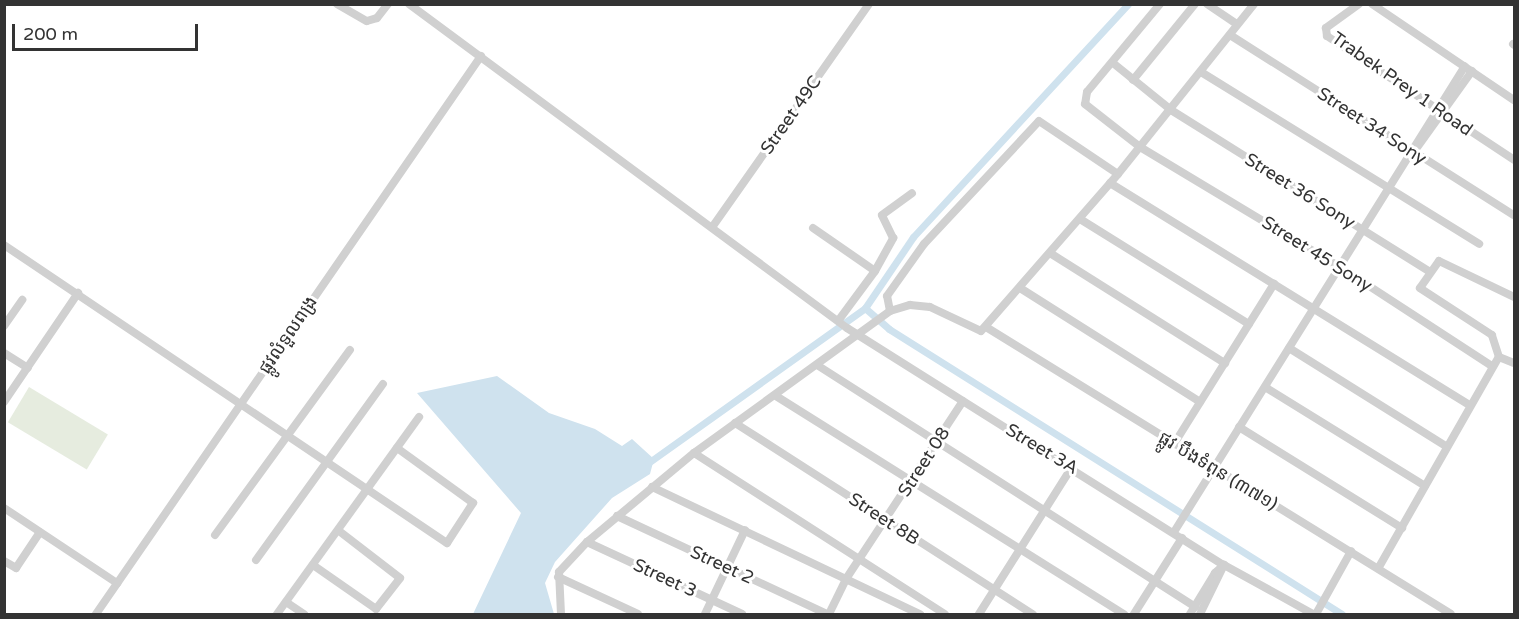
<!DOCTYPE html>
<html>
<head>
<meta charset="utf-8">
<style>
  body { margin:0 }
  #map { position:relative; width:1519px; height:619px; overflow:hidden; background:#fff; font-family:"Varela Round","Noto Sans Khmer",sans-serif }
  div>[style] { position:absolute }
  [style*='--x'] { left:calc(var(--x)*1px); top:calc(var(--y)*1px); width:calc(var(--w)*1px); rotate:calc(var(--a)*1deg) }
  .green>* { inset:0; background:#e6ecdf; transform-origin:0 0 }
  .water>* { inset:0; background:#cfe2ee }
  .canal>* { height:7px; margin:-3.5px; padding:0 3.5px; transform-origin:3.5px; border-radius:3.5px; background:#cfe2ee }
  .minor>* { height:8px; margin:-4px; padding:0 4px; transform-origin:4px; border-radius:4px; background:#d0d0d0 }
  span { translate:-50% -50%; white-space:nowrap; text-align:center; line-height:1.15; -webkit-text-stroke:6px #fff; paint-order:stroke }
  .street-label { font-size:18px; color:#333 }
  .frame { position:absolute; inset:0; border:6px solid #333; pointer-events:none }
  .scale { position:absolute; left:12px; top:24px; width:186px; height:27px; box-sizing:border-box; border:3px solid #333; border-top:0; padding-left:8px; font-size:18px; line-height:21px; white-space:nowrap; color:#333; -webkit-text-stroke:4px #fff; paint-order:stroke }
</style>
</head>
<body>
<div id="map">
  <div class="green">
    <i style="left:29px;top:387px;width:92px;height:41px;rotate:31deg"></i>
  </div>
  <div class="water">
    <i style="clip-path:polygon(497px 376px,549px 413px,595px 429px,622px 446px,632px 439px,654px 459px,650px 474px,612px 498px,555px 562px,545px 583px,554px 614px,473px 614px,521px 513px,417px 393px)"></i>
  </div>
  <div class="canal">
    <i style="--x:865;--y:308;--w:32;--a:41"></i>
    <i style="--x:889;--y:329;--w:535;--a:32.18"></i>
    <i style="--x:648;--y:463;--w:267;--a:-35.5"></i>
    <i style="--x:865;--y:308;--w:86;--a:-55.9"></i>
    <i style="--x:913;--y:237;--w:317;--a:-47.3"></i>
  </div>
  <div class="minor">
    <i style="--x:337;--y:4;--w:34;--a:30"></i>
    <i style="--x:367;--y:21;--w:10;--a:-17"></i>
    <i style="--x:377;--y:18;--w:18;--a:-52"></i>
    <i style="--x:409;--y:4;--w:545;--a:36.49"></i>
    <i style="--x:847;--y:328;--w:445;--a:32.2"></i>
    <i style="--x:1224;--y:565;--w:102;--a:28.8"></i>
    <i style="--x:1160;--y:4;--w:114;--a:129.7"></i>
    <i style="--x:1087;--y:92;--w:12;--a:99"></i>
    <i style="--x:1085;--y:104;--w:70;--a:38"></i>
    <i style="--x:1140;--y:147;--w:233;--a:31"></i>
    <i style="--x:1340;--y:267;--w:181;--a:33.1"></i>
    <i style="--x:1207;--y:4;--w:36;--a:34"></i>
    <i style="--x:1359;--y:4;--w:41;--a:144"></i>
    <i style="--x:1326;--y:28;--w:8;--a:83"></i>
    <i style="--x:1327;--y:36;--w:224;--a:33.5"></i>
    <i style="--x:1372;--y:4;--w:171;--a:34.1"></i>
    <i style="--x:1230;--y:35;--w:336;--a:32.4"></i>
    <i style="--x:1513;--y:44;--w:1;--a:45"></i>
    <i style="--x:1113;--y:63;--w:75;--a:39"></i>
    <i style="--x:1171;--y:110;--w:304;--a:32"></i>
    <i style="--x:1201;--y:72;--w:327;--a:31.7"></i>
    <i style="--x:1133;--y:80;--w:98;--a:-50.8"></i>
    <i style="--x:1416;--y:149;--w:96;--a:-54.3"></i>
    <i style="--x:1110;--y:183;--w:421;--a:31.7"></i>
    <i style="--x:1080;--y:219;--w:199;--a:31.9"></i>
    <i style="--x:713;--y:226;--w:271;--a:-54.9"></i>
    <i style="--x:813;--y:228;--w:75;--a:34.7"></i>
    <i style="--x:875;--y:271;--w:62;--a:126.5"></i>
    <i style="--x:4;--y:245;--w:534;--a:33.93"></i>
    <i style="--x:447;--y:543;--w:48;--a:-57"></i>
    <i style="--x:473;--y:503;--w:94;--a:-144.1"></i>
    <i style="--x:1050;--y:253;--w:207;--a:32.2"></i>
    <i style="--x:875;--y:271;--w:38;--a:-61"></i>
    <i style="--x:893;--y:238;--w:25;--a:-116"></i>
    <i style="--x:882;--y:215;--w:37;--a:-36"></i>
    <i style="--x:1020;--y:288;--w:213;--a:32.3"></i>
    <i style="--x:890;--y:311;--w:15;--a:-101"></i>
    <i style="--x:887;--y:296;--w:64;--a:-54.6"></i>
    <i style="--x:924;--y:244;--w:168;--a:-46.9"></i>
    <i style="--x:1039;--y:121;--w:95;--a:33.9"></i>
    <i style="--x:4;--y:326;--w:32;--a:-55"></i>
    <i style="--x:986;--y:327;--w:546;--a:31.68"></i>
    <i style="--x:1289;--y:348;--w:185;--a:32"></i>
    <i style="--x:4;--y:353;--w:28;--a:32"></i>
    <i style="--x:1499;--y:357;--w:23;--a:-108"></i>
    <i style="--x:1492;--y:335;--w:86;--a:-146.9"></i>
    <i style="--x:1420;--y:288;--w:33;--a:-55"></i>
    <i style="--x:1439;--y:261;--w:83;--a:25.6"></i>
    <i style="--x:1499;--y:357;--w:16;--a:22"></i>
    <i style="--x:817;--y:365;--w:449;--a:32.6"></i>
    <i style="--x:1265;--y:387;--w:188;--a:31.7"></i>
    <i style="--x:776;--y:396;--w:411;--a:32.1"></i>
    <i style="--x:4;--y:402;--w:132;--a:-55.8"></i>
    <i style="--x:735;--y:423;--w:354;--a:32.7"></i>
    <i style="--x:1239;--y:427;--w:192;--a:31.8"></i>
    <i style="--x:1174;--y:444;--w:189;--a:-58"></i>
    <i style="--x:694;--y:453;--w:298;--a:32.7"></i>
    <i style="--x:652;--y:487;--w:297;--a:25.4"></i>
    <i style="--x:4;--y:508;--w:136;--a:33.6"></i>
    <i style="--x:617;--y:516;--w:232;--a:25"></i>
    <i style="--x:1174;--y:532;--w:549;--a:-58.02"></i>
    <i style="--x:215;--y:535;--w:229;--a:-53.9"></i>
    <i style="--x:587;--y:542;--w:171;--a:24.9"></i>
    <i style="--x:256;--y:560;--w:217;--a:-54.2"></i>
    <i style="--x:4;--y:561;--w:14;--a:30"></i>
    <i style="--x:16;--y:568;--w:43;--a:-56.3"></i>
    <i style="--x:313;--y:565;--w:77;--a:34.9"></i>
    <i style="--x:376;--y:609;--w:39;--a:-52"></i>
    <i style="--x:400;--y:578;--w:78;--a:-142.3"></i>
    <i style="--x:1379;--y:567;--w:242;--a:-60.3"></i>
    <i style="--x:558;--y:577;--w:88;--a:24.8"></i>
    <i style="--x:286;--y:602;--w:22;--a:34"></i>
    <i style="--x:96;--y:614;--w:678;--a:-55.4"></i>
    <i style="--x:277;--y:614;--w:243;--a:-54.2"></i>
    <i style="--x:561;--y:614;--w:42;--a:-92.7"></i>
    <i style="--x:559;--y:572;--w:41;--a:-47"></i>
    <i style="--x:587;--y:542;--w:139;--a:-39.8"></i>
    <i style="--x:694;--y:453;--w:242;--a:-35.9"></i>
    <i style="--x:890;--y:311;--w:21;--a:-17"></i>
    <i style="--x:910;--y:305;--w:20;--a:6"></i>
    <i style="--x:930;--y:307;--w:56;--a:25.2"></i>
    <i style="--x:981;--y:331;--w:208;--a:-48.9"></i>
    <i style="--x:1118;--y:174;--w:218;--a:-51.3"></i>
    <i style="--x:705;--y:614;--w:93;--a:-64.5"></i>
    <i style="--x:829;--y:614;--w:39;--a:-64"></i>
    <i style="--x:846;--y:579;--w:213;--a:-56.7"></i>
    <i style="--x:979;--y:614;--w:174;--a:-57.7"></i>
    <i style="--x:1134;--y:614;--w:90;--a:-57.7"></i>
    <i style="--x:1190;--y:614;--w:48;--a:-58.6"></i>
    <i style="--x:1215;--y:573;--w:12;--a:-42"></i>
    <i style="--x:1200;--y:614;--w:55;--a:-63.9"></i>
    <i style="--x:1316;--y:614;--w:72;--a:-60.9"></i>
  </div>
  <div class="street-label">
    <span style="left:1402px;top:84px;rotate:35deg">Trabek Prey 1 Road</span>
    <span style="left:791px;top:115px;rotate:-55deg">Street 49C</span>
    <span style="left:1372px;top:126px;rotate:33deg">Street 34 Sony</span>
    <span style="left:1300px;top:191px;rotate:32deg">Street 36 Sony</span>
    <span style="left:1317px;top:254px;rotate:32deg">Street 45 Sony</span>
    <span style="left:288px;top:335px;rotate:-56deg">ផ្លូវលំទួលពង្រ</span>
    <span style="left:1042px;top:449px;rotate:31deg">Street 3A</span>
    <span style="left:924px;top:462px;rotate:-57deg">Street 08</span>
    <span style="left:1218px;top:471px;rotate:31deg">ផ្លូវ បឹងទំពុន (៣៧១)</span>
    <span style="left:884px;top:519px;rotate:33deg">Street 8B</span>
    <span style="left:722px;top:565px;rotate:25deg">Street 2</span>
    <span style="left:665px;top:578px;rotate:25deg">Street 3</span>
  </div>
  <div class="frame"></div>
  <div class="scale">200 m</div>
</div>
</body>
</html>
